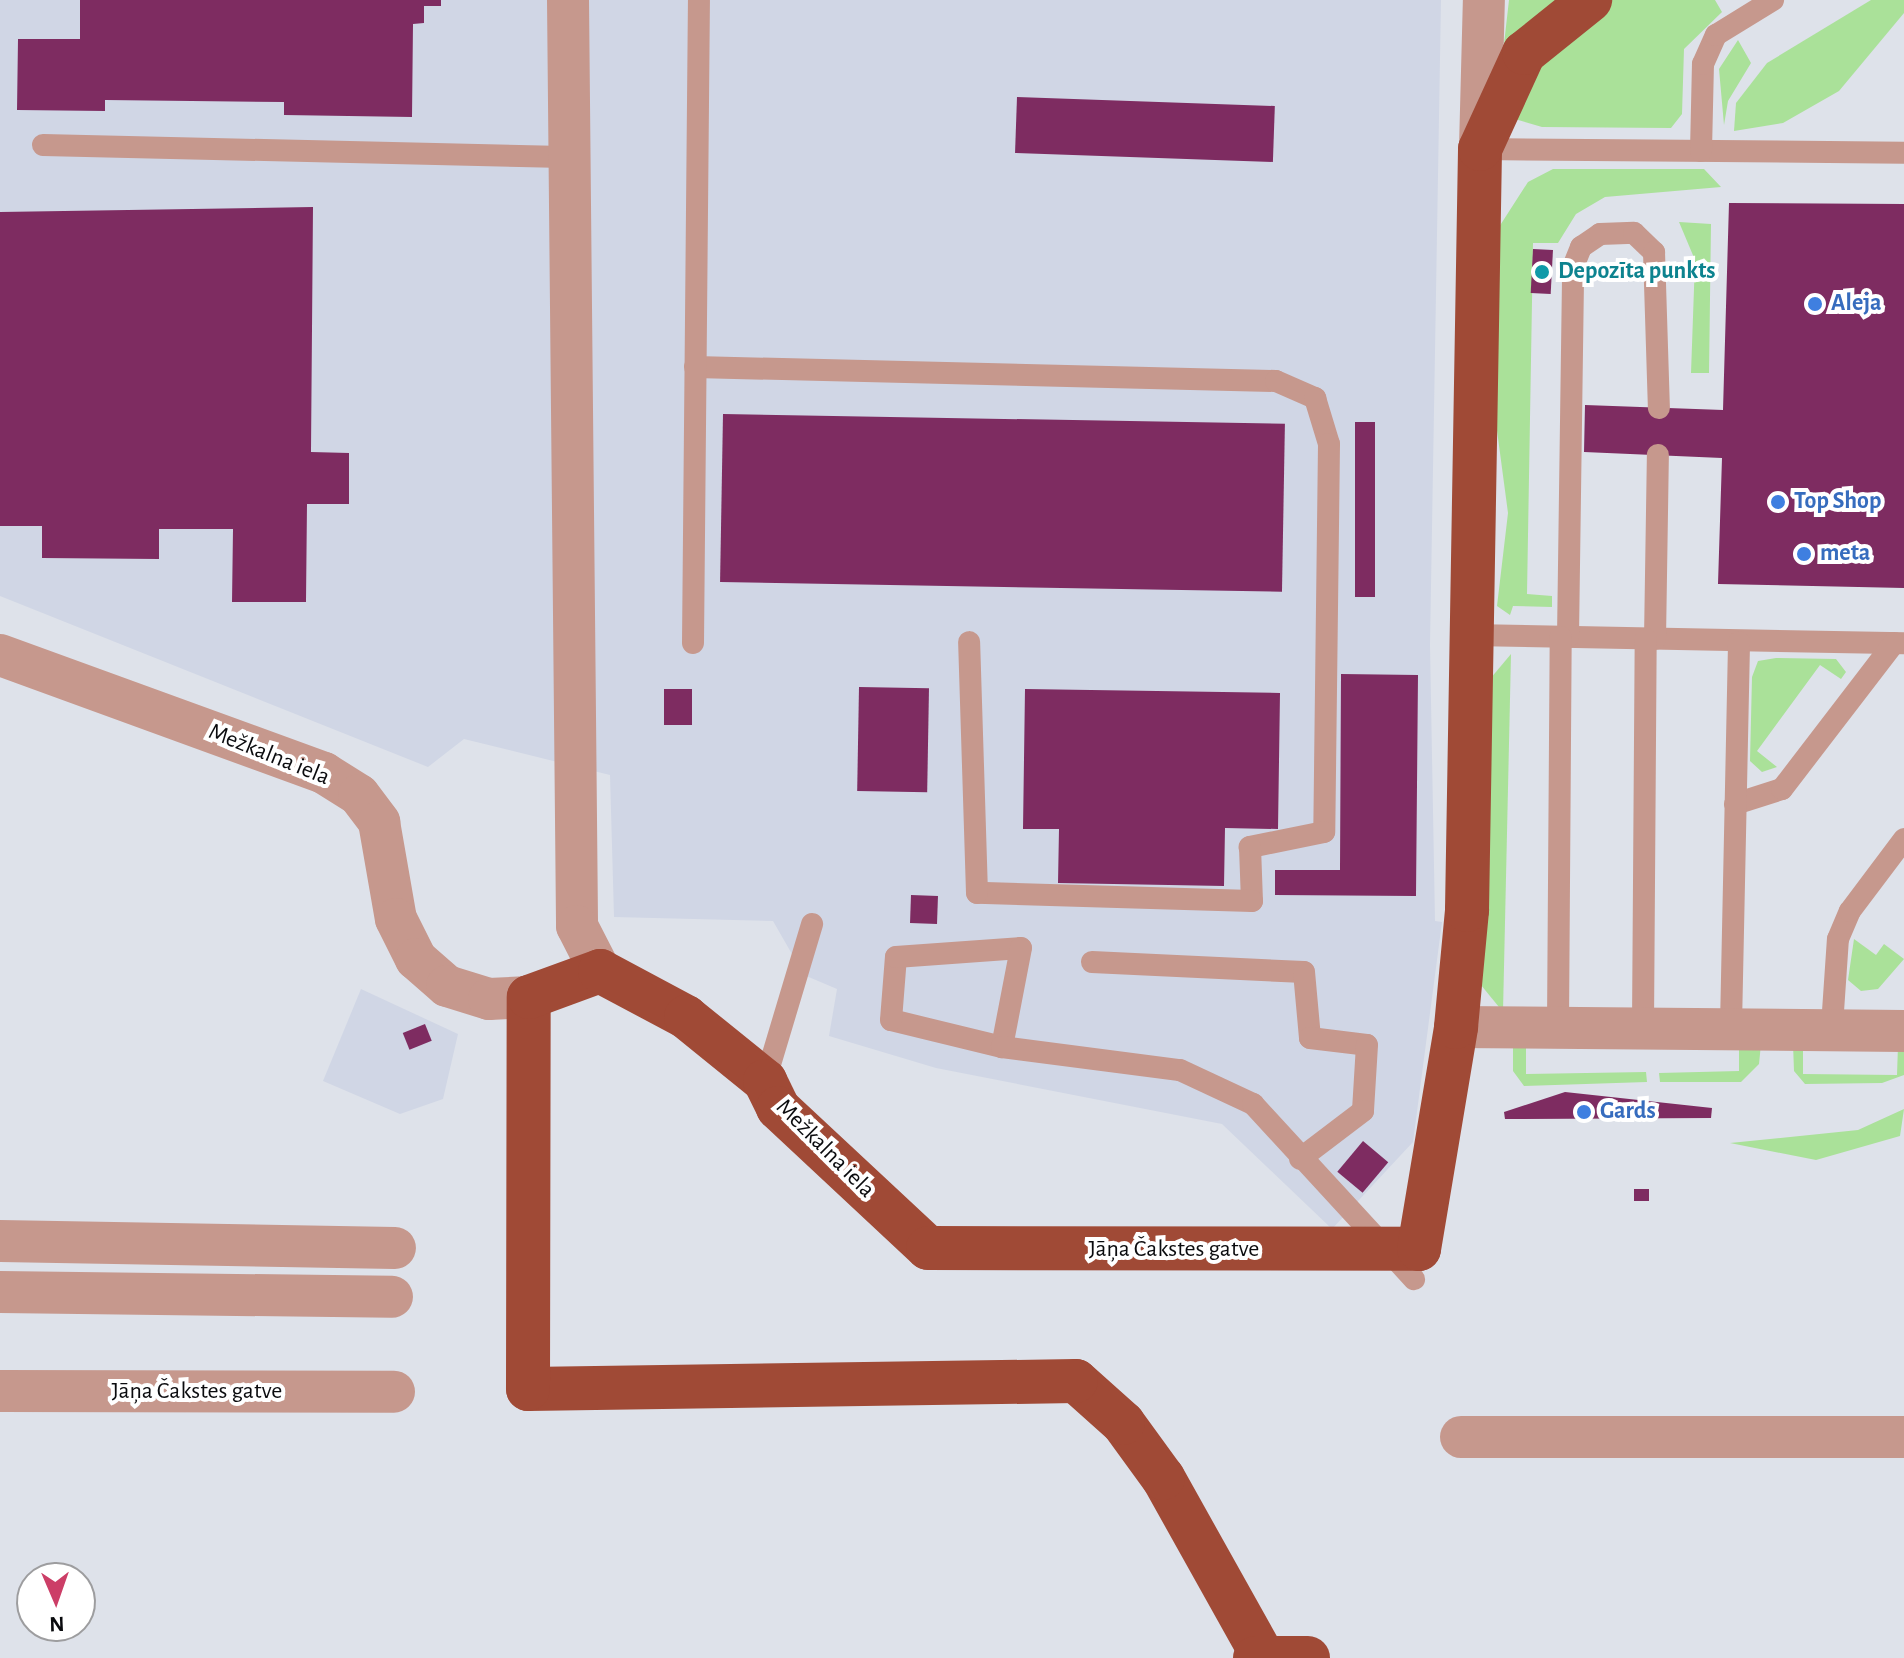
<!DOCTYPE html>
<html>
<head>
<meta charset="utf-8">
<style>
  body { margin:0 }
  #map { position:relative; width:1904px; height:1658px; overflow:hidden; background:#dee2ea; font-family:"Alegreya Sans",sans-serif }
  div>[style] { position:absolute }
  [style*='--x'] { left:calc(var(--x)*1px); top:calc(var(--y)*1px); width:calc(var(--w)*1px); rotate:calc(var(--a)*1deg) }
  .built>* { inset:0; background:#d0d6e5 }
  .green>* { inset:0; background:#aae199 }
  .building>* { inset:0; background:#7e2c61; transform-origin:0 0 }
  .service>* { height:22px; margin:-11px; padding:0 11px; transform-origin:11px; border-radius:11px; background:#c6988d }
  .minor>* { height:42px; margin:-21px; padding:0 21px; transform-origin:21px; border-radius:21px; background:#c6988d }
  .trunk>* { height:44px; margin:-22px; padding:0 22px; transform-origin:22px; border-radius:22px; background:#a04a36 }
  .dots>* { width:22px; height:22px; translate:-50% -50%; box-sizing:border-box; border:4px solid #fff; border-radius:50% }
  span { translate:-50% -50%; white-space:nowrap; text-align:center; line-height:1.15; -webkit-text-stroke:8px #fff; paint-order:stroke }
  .culture-label { font-size:24px; color:#0d838f; font-weight:700 }
  .left { translate:0 -50%; text-align:left }
  .shop-label { font-size:24px; color:#366cbe; font-weight:700 }
  .street-label { font-size:24px; color:#0a0b0e }
  .north { position:absolute; left:16px; top:1562px; width:80px; height:80px; box-sizing:border-box; background:#fff; border:2px solid #9d9d9f; border-radius:50%; rotate:178deg; font-size:22px; font-weight:700; line-height:32px; text-align:center; color:#0a0b0e }
  .north::after { content:''; display:block; margin:auto; width:28px; height:36px; background:#cc3e67; clip-path:polygon(50% 0,100% 100%,50% 72%,0 100%) }
</style>
</head>
<body>
<div id="map">
  <div class="built">
    <i style="clip-path:polygon(0 0,1441px 0,1430px 645px,1435px 921px,1442px 922px,1413px 1142px,1332px 1229px,1222px 1124px,936px 1068px,829px 1036px,837px 989px,804px 975px,773px 921px,614px 917px,610px 775px,464px 739px,428px 767px,0 596px)"></i>
    <i style="clip-path:polygon(361px 989px,458px 1034px,443px 1099px,400px 1114px,323px 1081px)"></i>
  </div>
  <div class="green">
    <i style="clip-path:polygon(1509px 0,1715px 0,1722px 12px,1684px 49px,1682px 114px,1671px 128px,1542px 127px,1508px 117px,1499px 88px)"></i>
    <i style="clip-path:polygon(1871px 0,1904px 0,1904px 13px,1839px 91px,1783px 123px,1734px 131px,1736px 103px,1767px 63px)"></i>
    <i style="clip-path:polygon(1738px 40px,1751px 63px,1728px 101px,1724px 125px,1719px 69px)"></i>
    <i style="clip-path:polygon(1553px 169px,1704px 169px,1721px 187px,1605px 197px,1576px 214px,1558px 243px,1533px 243px,1527px 594px,1552px 596px,1552px 607px,1513px 606px,1510px 615px,1497px 606px,1508px 513px,1494px 408px,1499px 227px,1528px 182px)"></i>
    <i style="clip-path:polygon(1679px 222px,1711px 224px,1709px 373px,1691px 373px,1695px 260px)"></i>
    <i style="clip-path:polygon(1511px 654px,1503px 1012px,1481px 985px,1490px 679px)"></i>
    <i style="clip-path:polygon(1776px 658px,1836px 659px,1846px 672px,1841px 679px,1820px 665px,1757px 751px,1777px 767px,1762px 772px,1750px 761px,1752px 677px,1758px 661px)"></i>
    <i style="clip-path:polygon(1854px 939px,1876px 955px,1884px 944px,1904px 959px,1878px 989px,1861px 991px,1848px 980px)"></i>
    <i style="clip-path:polygon(1739px 1044px,1761px 1044px,1759px 1064px,1741px 1082px,1660px 1082px,1659px 1073px,1739px 1071px)"></i>
    <i style="clip-path:polygon(1793px 1044px,1803px 1044px,1803px 1074px,1897px 1075px,1898px 1045px,1904px 1047px,1904px 1075px,1882px 1083px,1805px 1084px,1794px 1071px)"></i>
    <i style="clip-path:polygon(1513px 1047px,1526px 1047px,1526px 1074px,1646px 1072px,1647px 1082px,1524px 1086px,1513px 1071px)"></i>
    <i style="clip-path:polygon(1904px 1109px,1900px 1136px,1816px 1160px,1730px 1143px,1858px 1130px)"></i>
  </div>
  <div class="building">
    <i style="clip-path:polygon(80px 0,441px 0,441px 6px,424px 6px,424px 23px,413px 24px,412px 117px,284px 115px,284px 102px,105px 100px,105px 111px,17px 110px,18px 39px,80px 39px)"></i>
    <i style="left:1017px;top:97px;width:258px;height:56px;rotate:2deg"></i>
    <i style="clip-path:polygon(1729px 203px,1904px 204px,1904px 588px,1718px 584px,1722px 458px,1584px 452px,1585px 405px,1723px 410px)"></i>
    <i style="clip-path:polygon(313px 207px,311px 452px,349px 453px,349px 504px,307px 504px,306px 602px,232px 602px,233px 529px,159px 529px,159px 559px,42px 558px,42px 526px,0 526px,0 212px)"></i>
    <i style="left:1533px;top:249px;width:20px;height:44px;rotate:3deg"></i>
    <i style="left:723px;top:414px;width:562px;height:168px;rotate:1deg"></i>
    <i style="left:1355px;top:422px;width:20px;height:175px"></i>
    <i style="clip-path:polygon(1341px 674px,1418px 675px,1416px 896px,1275px 895px,1275px 870px,1340px 870px)"></i>
    <i style="left:859px;top:687px;width:70px;height:104px;rotate:1deg"></i>
    <i style="left:664px;top:689px;width:28px;height:36px"></i>
    <i style="clip-path:polygon(1025px 689px,1280px 693px,1278px 829px,1225px 828px,1224px 886px,1058px 883px,1059px 829px,1023px 829px)"></i>
    <i style="left:911px;top:895px;width:27px;height:28px;rotate:2deg"></i>
    <i style="left:425px;top:1024px;width:18px;height:24px;rotate:68deg"></i>
    <i style="clip-path:polygon(1565px 1092px,1712px 1108px,1711px 1118px,1505px 1119px,1504px 1112px)"></i>
    <i style="left:1363px;top:1141px;width:33px;height:40px;rotate:40deg"></i>
    <i style="left:1634px;top:1189px;width:15px;height:12px"></i>
  </div>
  <div class="service">
    <i style="--x:43;--y:145;--w:521;--a:1.32"></i>
    <i style="--x:1480;--y:149;--w:424;--a:0.5"></i>
    <i style="--x:1701;--y:151;--w:87;--a:-88.7"></i>
    <i style="--x:1703;--y:64;--w:32;--a:-66"></i>
    <i style="--x:1716;--y:35;--w:67;--a:-31.6"></i>
    <i style="--x:695;--y:367;--w:581;--a:1.38"></i>
    <i style="--x:1276;--y:381;--w:43;--a:23.6"></i>
    <i style="--x:1315;--y:398;--w:48;--a:73.1"></i>
    <i style="--x:1329;--y:444;--w:388;--a:90.7"></i>
    <i style="--x:1324;--y:832;--w:76;--a:168.5"></i>
    <i style="--x:1250;--y:847;--w:54;--a:87.9"></i>
    <i style="--x:1252;--y:901;--w:275;--a:-178.3"></i>
    <i style="--x:977;--y:893;--w:251;--a:-91.8"></i>
    <i style="--x:1471;--y:635;--w:433;--a:1.1"></i>
    <i style="--x:1568;--y:637;--w:370;--a:-89.2"></i>
    <i style="--x:1573;--y:267;--w:22;--a:-68"></i>
    <i style="--x:1581;--y:247;--w:23;--a:-34"></i>
    <i style="--x:1600;--y:234;--w:34;--a:-2"></i>
    <i style="--x:1634;--y:233;--w:28;--a:44"></i>
    <i style="--x:1654;--y:252;--w:156;--a:88.2"></i>
    <i style="--x:1655;--y:639;--w:184;--a:-89.1"></i>
    <i style="--x:693;--y:643;--w:643;--a:-89.47"></i>
    <i style="--x:1735;--y:804;--w:49;--a:-17.7"></i>
    <i style="--x:1782;--y:789;--w:184;--a:-52.5"></i>
    <i style="--x:1092;--y:962;--w:212;--a:2.7"></i>
    <i style="--x:1304;--y:972;--w:66;--a:84.8"></i>
    <i style="--x:1310;--y:1038;--w:57;--a:7"></i>
    <i style="--x:1367;--y:1045;--w:66;--a:93.5"></i>
    <i style="--x:1363;--y:1111;--w:79;--a:142.7"></i>
    <i style="--x:1558;--y:1026;--w:389;--a:-89.6"></i>
    <i style="--x:1643;--y:1026;--w:387;--a:-89.6"></i>
    <i style="--x:1731;--y:1026;--w:384;--a:-88.8"></i>
    <i style="--x:1832;--y:1026;--w:87;--a:-86.1"></i>
    <i style="--x:1838;--y:939;--w:30;--a:-67"></i>
    <i style="--x:1850;--y:911;--w:90;--a:-53.1"></i>
    <i style="--x:1002;--y:1047;--w:114;--a:-166.3"></i>
    <i style="--x:891;--y:1020;--w:63;--a:-85.5"></i>
    <i style="--x:896;--y:957;--w:125;--a:-4.1"></i>
    <i style="--x:1021;--y:948;--w:101;--a:100.9"></i>
    <i style="--x:1002;--y:1047;--w:179;--a:7.4"></i>
    <i style="--x:1180;--y:1070;--w:81;--a:25"></i>
    <i style="--x:1253;--y:1104;--w:238;--a:47.4"></i>
    <i style="--x:765;--y:1081;--w:164;--a:-73.3"></i>
  </div>
  <div class="minor">
    <i style="--x:568;--y:0;--w:926;--a:89.44"></i>
    <i style="--x:577;--y:926;--w:51;--a:62.9"></i>
    <i style="--x:1480;--y:148;--w:148;--a:-88.5"></i>
    <i style="--x:0;--y:655;--w:345;--a:20"></i>
    <i style="--x:324;--y:773;--w:41;--a:32.2"></i>
    <i style="--x:359;--y:795;--w:34;--a:53"></i>
    <i style="--x:379;--y:822;--w:98;--a:80.1"></i>
    <i style="--x:396;--y:919;--w:45;--a:63.4"></i>
    <i style="--x:416;--y:959;--w:41;--a:41.1"></i>
    <i style="--x:447;--y:986;--w:44;--a:17.2"></i>
    <i style="--x:489;--y:999;--w:40;--a:-2.9"></i>
    <i style="--x:1456;--y:1027;--w:448;--a:0.5"></i>
    <i style="--x:0;--y:1241;--w:395;--a:1"></i>
    <i style="--x:0;--y:1292;--w:392;--a:0.7"></i>
    <i style="--x:0;--y:1391;--w:394;--a:0.1"></i>
    <i style="--x:1461;--y:1437;--w:443;--a:0"></i>
  </div>
  <div class="trunk">
    <i style="--x:1261;--y:1653;--w:201;--a:-119.2"></i>
    <i style="--x:1163;--y:1478;--w:68;--a:-126"></i>
    <i style="--x:1123;--y:1423;--w:63;--a:-138.2"></i>
    <i style="--x:1076;--y:1381;--w:548;--a:179.16"></i>
    <i style="--x:528;--y:1389;--w:392;--a:-89.9"></i>
    <i style="--x:529;--y:997;--w:76;--a:-20.1"></i>
    <i style="--x:600;--y:971;--w:98;--a:28.1"></i>
    <i style="--x:686;--y:1017;--w:102;--a:39"></i>
    <i style="--x:765;--y:1081;--w:30;--a:64"></i>
    <i style="--x:778;--y:1108;--w:205;--a:43"></i>
    <i style="--x:928;--y:1248;--w:491;--a:0.1"></i>
    <i style="--x:1419;--y:1249;--w:225;--a:-80.5"></i>
    <i style="--x:1456;--y:1027;--w:118;--a:-84.6"></i>
    <i style="--x:1467;--y:910;--w:761;--a:-89.02"></i>
    <i style="--x:1480;--y:149;--w:106;--a:-65.4"></i>
    <i style="--x:1524;--y:53;--w:85;--a:-38.8"></i>
    <i style="--x:1255;--y:1658;--w:53;--a:0"></i>
  </div>
  <div class="dots">
    <i style="left:1542px;top:272px;background:#0f9aa8"></i>
    <i style="left:1815px;top:304px;background:#3f7fe0"></i>
    <i style="left:1778px;top:502px;background:#3f7fe0"></i>
    <i style="left:1804px;top:554px;background:#3f7fe0"></i>
    <i style="left:1584px;top:1112px;background:#3f7fe0"></i>
  </div>
  <div class="culture-label">
    <span class="left" style="left:1558px;top:272px">Depozīta punkts</span>
  </div>
  <div class="shop-label">
    <span class="left" style="left:1831px;top:304px">Aleja</span>
    <span class="left" style="left:1794px;top:502px">Top Shop</span>
    <span class="left" style="left:1820px;top:554px">meta</span>
    <span class="left" style="left:1600px;top:1112px">Gards</span>
  </div>
  <div class="street-label">
    <span style="left:269px;top:755px;rotate:22deg">Mežkalna iela</span>
    <span style="left:825px;top:1149px;rotate:45deg">Mežkalna iela</span>
    <span style="left:1174px;top:1250px">Jāņa Čakstes gatve</span>
    <span style="left:197px;top:1392px">Jāņa Čakstes gatve</span>
  </div>
  <div class="north">N</div>
</div>
</body>
</html>
